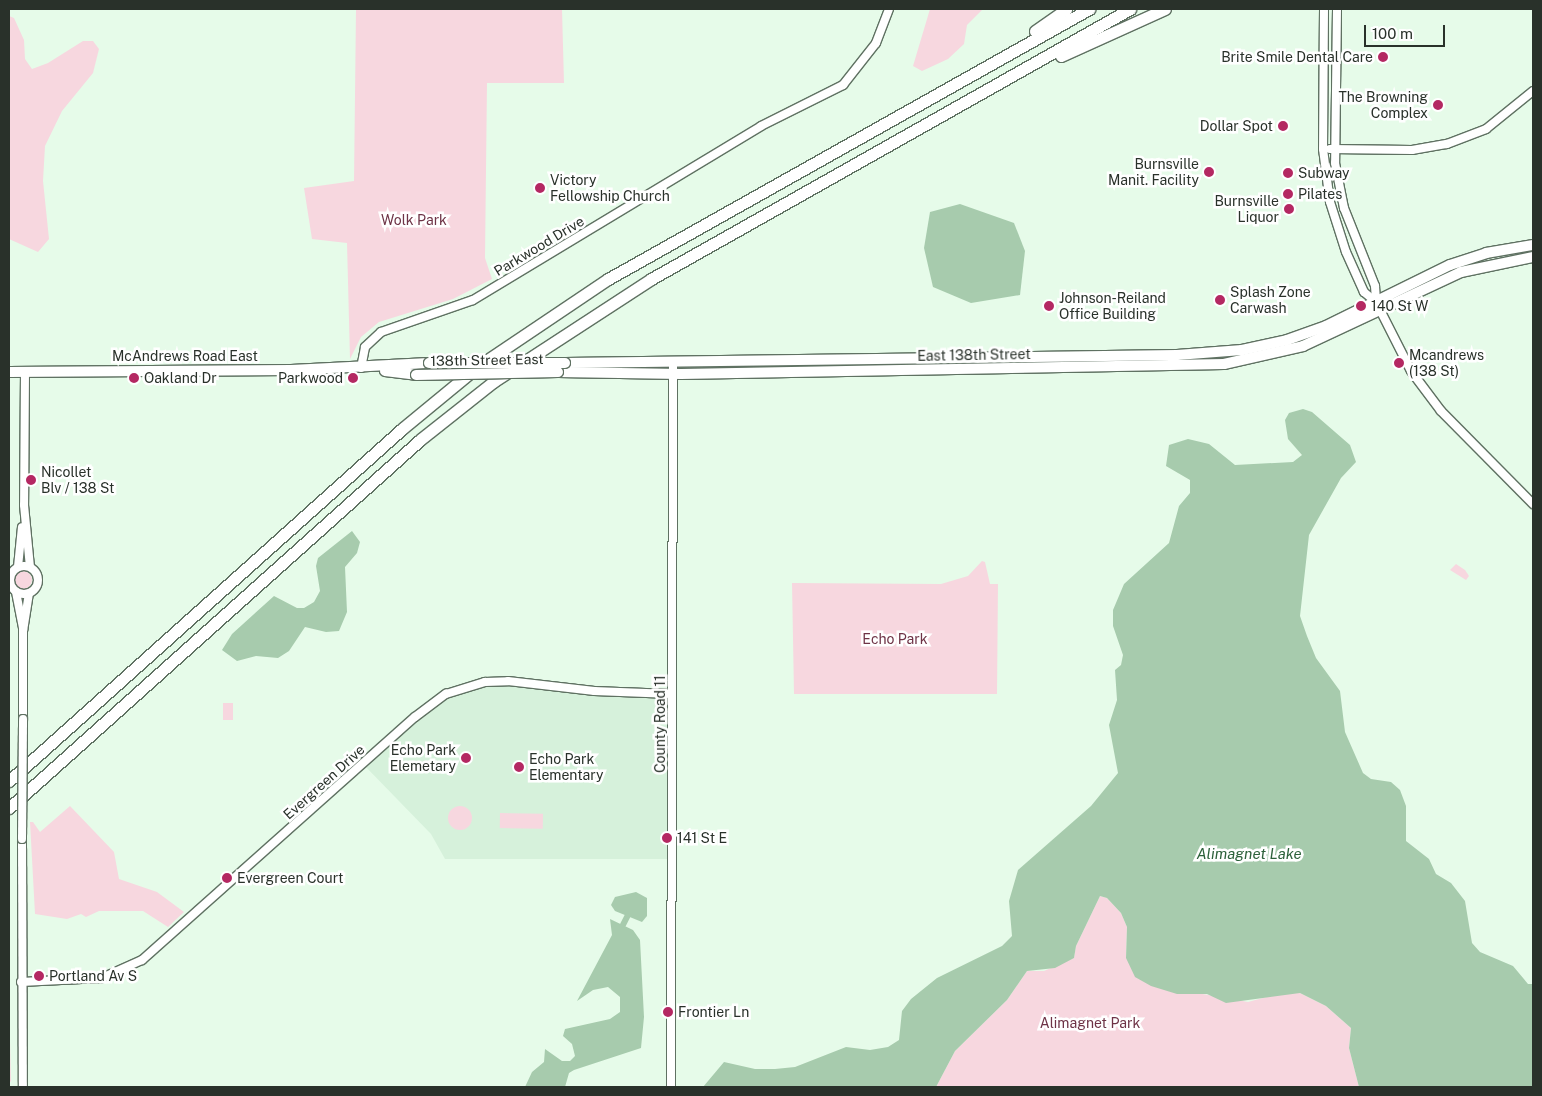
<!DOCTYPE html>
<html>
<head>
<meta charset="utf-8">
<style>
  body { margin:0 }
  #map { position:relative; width:1542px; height:1096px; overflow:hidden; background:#e6fbe9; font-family:"Public Sans",sans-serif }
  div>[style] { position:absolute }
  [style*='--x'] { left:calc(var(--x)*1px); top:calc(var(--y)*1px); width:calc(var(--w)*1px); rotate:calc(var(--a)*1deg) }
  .built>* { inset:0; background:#d6f1db }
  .green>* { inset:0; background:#f7d7df; transform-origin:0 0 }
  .round { border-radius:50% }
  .water>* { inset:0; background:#a7cbad }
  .canal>* { height:5.5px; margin:-2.75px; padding:0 2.75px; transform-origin:2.75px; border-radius:2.75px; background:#a7cbad }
  .roads { filter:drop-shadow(1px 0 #5f7162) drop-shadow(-1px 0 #5f7162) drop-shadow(0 1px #5f7162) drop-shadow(0 -1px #5f7162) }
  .minor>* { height:8px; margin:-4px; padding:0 4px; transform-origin:4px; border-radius:4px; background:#fff }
  .minor>.ring { margin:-4px; padding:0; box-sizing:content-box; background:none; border:8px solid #fff; border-radius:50% }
  .major>* { height:10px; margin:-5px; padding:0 5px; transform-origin:5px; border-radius:5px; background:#fff }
  .highway>* { height:11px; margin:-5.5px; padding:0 5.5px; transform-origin:5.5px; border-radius:5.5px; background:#fff }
  .bridges { filter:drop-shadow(1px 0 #5f7162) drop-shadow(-1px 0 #5f7162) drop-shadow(0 1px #5f7162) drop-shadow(0 -1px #5f7162) }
  .minor-bridge>* { height:8px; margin:-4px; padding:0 4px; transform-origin:4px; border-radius:4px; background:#fff }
  .major-bridge>* { height:10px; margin:-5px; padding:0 5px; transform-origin:5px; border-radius:5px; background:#fff }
  .dots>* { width:14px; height:14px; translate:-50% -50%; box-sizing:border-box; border:2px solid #fff; border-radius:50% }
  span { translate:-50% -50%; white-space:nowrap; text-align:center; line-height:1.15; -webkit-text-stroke:5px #fff; paint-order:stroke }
  .poi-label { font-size:14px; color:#29312a }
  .right { translate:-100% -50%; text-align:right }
  .left { translate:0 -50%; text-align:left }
  .park-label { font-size:14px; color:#6e3346 }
  .street-label { font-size:14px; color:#29312a }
  .water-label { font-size:15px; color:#2c613a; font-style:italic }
  .frame { position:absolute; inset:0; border:10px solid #29312a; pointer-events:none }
  .scale { position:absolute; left:1364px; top:25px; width:81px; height:22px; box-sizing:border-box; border:2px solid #29312a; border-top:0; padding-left:6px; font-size:15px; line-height:18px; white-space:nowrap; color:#29312a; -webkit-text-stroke:4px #fff; paint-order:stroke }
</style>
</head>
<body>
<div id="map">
  <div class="built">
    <i style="clip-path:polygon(485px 682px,672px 694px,671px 859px,445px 859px,431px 834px,363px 764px,431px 704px)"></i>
  </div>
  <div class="green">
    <i style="clip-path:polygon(356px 9px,562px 9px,564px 83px,487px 83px,485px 258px,492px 279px,453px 299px,379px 322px,361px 337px,350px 359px,347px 243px,312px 239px,304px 188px,354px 181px)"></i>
    <i style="clip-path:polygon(930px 9px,983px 9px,967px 25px,964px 44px,948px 59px,922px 71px,913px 66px)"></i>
    <i style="clip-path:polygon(9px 16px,14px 18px,24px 40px,25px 59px,32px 69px,48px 63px,83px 41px,93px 41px,99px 49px,93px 73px,62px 111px,45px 146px,43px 181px,49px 239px,38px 252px,9px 239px)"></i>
    <i style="clip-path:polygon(982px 561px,985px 562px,990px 584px,998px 584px,997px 694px,794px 694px,792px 583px,941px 584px,968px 576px)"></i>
    <i style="clip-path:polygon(1456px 564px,1465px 570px,1469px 576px,1466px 580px,1450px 570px)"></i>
    <i class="round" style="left:14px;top:571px;width:18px;height:18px"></i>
    <i style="left:223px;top:703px;width:10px;height:17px"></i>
    <i style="clip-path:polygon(70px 806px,114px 852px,119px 879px,157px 892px,184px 912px,168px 927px,143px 911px,99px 911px,86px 917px,81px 914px,67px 919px,35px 914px,30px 822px,33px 822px,40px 832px)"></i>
    <i class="round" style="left:448px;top:806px;width:24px;height:24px"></i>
    <i style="left:500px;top:813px;width:43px;height:15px;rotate:1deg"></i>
    <i style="clip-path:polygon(1100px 896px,1107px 898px,1121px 913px,1127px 927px,1126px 958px,1197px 993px,1248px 1002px,1285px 992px,1300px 993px,1326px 1006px,1351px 1028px,1349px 1048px,1359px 1087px,936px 1087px,955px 1051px,1007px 1000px,1027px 971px,1044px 971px,1074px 958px,1076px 946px)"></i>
    <i style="clip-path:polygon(9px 1001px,11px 1081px,9px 1083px)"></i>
  </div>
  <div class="water">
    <i style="clip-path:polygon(960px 204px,1014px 223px,1025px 251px,1020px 295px,971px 303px,933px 287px,924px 248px,930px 212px)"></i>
    <i style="clip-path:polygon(1303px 409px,1312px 412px,1350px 445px,1356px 462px,1341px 478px,1309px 535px,1300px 616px,1307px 636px,1316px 658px,1340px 691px,1345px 732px,1363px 773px,1371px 779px,1391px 782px,1400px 790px,1406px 806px,1406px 841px,1429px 859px,1436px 874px,1451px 883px,1465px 901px,1472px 943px,1480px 952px,1513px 966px,1528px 984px,1533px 984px,1533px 1087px,1359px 1087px,1349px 1048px,1351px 1028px,1326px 1006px,1300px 993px,1226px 1003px,1207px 994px,1177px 994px,1151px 986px,1135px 977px,1126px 958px,1127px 927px,1121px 913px,1107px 898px,1100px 896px,1076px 946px,1074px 958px,1055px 968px,1027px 971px,1007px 1000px,955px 1051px,936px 1087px,703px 1087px,724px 1062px,755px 1069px,775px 1069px,795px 1067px,846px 1047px,870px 1050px,888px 1047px,899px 1040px,902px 1011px,911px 999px,937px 978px,1002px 946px,1012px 936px,1009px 901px,1018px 870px,1091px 806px,1118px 773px,1109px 725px,1117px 700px,1115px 670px,1121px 665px,1123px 655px,1113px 626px,1113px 610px,1124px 584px,1169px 543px,1179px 506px,1190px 493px,1190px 480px,1166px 466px,1169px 445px,1188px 439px,1209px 444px,1235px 465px,1293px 462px,1302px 455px,1288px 439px,1285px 420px,1289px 413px)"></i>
    <i style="clip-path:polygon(352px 531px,360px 542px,357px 553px,345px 567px,347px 612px,339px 631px,326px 632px,305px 627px,289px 651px,278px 658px,256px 656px,237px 661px,222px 650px,232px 634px,274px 596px,297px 608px,304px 608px,314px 602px,320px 591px,316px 566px,318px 558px)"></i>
    <i style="clip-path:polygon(636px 892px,647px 898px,647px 916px,642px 922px,615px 911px,611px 905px,615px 897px)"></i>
    <i style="clip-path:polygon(610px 919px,633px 930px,640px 940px,644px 1017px,641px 1048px,574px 1070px,569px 1073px,565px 1087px,525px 1087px,532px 1072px,544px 1062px,545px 1049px,562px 1061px,570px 1061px,575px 1056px,572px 1044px,563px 1036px,565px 1029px,610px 1019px,620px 1012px,620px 997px,608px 987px,593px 990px,577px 1001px,612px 935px)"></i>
  </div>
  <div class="canal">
    <i style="--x:623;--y:925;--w:9;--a:-63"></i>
  </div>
  <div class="roads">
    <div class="minor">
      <i style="--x:1324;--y:9;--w:140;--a:90.4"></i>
      <i style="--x:1323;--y:149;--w:53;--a:82.5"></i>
      <i style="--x:1330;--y:202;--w:52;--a:72.3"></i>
      <i style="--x:1346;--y:252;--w:44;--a:65.8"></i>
      <i style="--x:1364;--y:292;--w:16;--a:40"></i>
      <i style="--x:1337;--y:9;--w:154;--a:90.7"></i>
      <i style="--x:1335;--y:163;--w:46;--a:78.7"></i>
      <i style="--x:1344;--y:208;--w:84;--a:68.3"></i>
      <i style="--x:1375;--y:286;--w:16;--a:86"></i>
      <i style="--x:1376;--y:302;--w:77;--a:63.1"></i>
      <i style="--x:1411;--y:371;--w:50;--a:53.1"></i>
      <i style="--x:1441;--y:411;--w:131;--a:45.3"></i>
      <i style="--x:1330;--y:149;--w:82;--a:0.7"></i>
      <i style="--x:1412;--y:150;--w:36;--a:-10"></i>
      <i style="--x:1447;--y:144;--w:42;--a:-21"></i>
      <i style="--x:1486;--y:129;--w:60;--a:-39"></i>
      <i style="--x:361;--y:368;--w:21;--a:-79"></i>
      <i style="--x:365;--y:347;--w:22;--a:-43"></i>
      <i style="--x:381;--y:332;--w:97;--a:-19.2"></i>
      <i style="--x:473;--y:300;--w:336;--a:-31.1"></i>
      <i style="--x:761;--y:126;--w:92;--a:-26.6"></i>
      <i style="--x:843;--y:85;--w:53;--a:-51.8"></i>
      <i style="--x:876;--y:43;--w:36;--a:-69"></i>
      <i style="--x:25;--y:371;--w:134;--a:90.4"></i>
      <i style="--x:24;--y:505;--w:62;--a:84.5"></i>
      <i class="ring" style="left:10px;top:566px;width:20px;height:20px"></i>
      <i style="--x:18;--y:567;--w:40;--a:-84.3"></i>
      <i style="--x:16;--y:592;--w:38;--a:79"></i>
      <i style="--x:23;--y:719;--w:88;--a:-90"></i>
      <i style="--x:23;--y:631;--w:38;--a:-81"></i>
      <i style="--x:22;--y:839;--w:248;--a:89.8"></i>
      <i style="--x:21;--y:982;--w:81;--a:-2.8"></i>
      <i style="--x:102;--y:978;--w:44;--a:-24.2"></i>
      <i style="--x:142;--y:960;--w:365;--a:-41.7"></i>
      <i style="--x:415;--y:717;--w:39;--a:-37"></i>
      <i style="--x:446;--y:694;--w:41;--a:-17.1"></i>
      <i style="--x:485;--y:682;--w:23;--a:-2"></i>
      <i style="--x:508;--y:681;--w:87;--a:6.6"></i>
      <i style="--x:594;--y:691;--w:78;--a:2.2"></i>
      <i style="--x:671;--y:1087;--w:726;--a:-89.84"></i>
    </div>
    <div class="major">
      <i style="--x:565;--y:363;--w:612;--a:-0.75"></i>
      <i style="--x:1177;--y:355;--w:65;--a:-4.4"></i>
      <i style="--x:1242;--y:350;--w:46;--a:-12.5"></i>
      <i style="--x:1287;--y:340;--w:41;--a:-19.7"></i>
      <i style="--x:1326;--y:326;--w:138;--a:-26.2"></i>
      <i style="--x:1450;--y:265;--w:38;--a:-18"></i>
      <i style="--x:1486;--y:253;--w:48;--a:-9.7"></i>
      <i style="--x:385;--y:371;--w:31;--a:7"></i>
      <i style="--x:9;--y:372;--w:282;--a:-0.4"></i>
      <i style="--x:291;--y:370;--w:138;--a:-2.9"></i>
      <i style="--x:558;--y:372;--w:123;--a:0.9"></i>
      <i style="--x:681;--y:374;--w:543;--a:-1.06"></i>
      <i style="--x:1224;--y:364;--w:81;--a:-12.8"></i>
      <i style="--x:1303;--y:346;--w:174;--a:-25.1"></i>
      <i style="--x:1461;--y:272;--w:74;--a:-11.8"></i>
    </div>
    <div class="highway">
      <i style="--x:1035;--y:31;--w:38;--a:-35"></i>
      <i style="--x:1061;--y:56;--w:114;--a:-24.3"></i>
      <i style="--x:9;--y:781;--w:529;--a:-41.86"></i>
      <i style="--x:403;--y:428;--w:96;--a:-39.5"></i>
      <i style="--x:477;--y:367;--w:158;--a:-33.9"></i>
      <i style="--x:608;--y:279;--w:552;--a:-29.31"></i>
      <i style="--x:9;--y:808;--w:553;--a:-41.85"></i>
      <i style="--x:421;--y:439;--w:92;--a:-38.4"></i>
      <i style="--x:493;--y:382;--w:189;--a:-33.1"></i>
      <i style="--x:651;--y:279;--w:550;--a:-29.41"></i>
    </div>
  </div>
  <div class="bridges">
    <div class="minor-bridge">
      <i style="--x:22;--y:839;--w:120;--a:-89.5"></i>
    </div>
    <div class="major-bridge">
      <i style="--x:429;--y:363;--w:136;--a:0"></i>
      <i style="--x:416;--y:375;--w:142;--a:-1.2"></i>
    </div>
  </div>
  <div class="dots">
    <i style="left:1383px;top:57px;background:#b42862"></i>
    <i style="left:1438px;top:105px;background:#b42862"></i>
    <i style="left:1283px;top:126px;background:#b42862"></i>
    <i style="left:1209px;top:172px;background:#b42862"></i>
    <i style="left:1288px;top:173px;background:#b42862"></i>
    <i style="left:540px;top:188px;background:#b42862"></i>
    <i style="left:1288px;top:194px;background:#b42862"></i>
    <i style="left:1289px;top:209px;background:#b42862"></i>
    <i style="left:1220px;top:300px;background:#b42862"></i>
    <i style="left:1049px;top:306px;background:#b42862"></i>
    <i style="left:1361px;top:306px;background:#b42862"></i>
    <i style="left:1399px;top:363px;background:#b42862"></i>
    <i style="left:134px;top:378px;background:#b42862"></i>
    <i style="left:353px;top:378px;background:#b42862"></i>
    <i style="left:31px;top:480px;background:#b42862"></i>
    <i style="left:466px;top:758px;background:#b42862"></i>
    <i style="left:519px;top:767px;background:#b42862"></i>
    <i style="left:667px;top:838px;background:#b42862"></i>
    <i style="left:227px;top:878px;background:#b42862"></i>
    <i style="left:39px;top:976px;background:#b42862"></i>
    <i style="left:668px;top:1012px;background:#b42862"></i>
  </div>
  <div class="poi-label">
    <span class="right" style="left:1373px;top:57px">Brite Smile Dental Care</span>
    <span class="right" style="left:1428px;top:105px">The Browning<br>Complex</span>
    <span class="right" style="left:1273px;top:126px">Dollar Spot</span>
    <span class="right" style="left:1199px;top:172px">Burnsville<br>Manit. Facility</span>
    <span class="left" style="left:1298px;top:173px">Subway</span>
    <span class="left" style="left:550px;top:188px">Victory<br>Fellowship Church</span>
    <span class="left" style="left:1298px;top:194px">Pilates</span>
    <span class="right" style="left:1279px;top:209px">Burnsville<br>Liquor</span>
    <span class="left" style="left:1230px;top:300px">Splash Zone<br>Carwash</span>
    <span class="left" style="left:1059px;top:306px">Johnson-Reiland<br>Office Building</span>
    <span class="left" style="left:1371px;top:306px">140 St W</span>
    <span class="left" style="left:1409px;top:363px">Mcandrews<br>(138 St)</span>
    <span class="left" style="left:144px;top:378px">Oakland Dr</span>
    <span class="right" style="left:343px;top:378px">Parkwood</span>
    <span class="left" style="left:41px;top:480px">Nicollet<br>Blv / 138 St</span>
    <span class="right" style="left:456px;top:758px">Echo Park<br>Elemetary</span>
    <span class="left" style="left:529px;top:767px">Echo Park<br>Elementary</span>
    <span class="left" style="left:677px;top:838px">141 St E</span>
    <span class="left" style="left:237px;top:878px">Evergreen Court</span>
    <span class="left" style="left:49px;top:976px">Portland Av S</span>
    <span class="left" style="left:678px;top:1012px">Frontier Ln</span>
  </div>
  <div class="park-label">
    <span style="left:414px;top:220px">Wolk Park</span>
    <span style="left:895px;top:639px">Echo Park</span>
    <span style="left:1090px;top:1023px">Alimagnet Park</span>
  </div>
  <div class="street-label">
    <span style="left:539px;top:246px;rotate:-31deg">Parkwood Drive</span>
    <span style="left:974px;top:355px;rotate:-1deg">East 138th Street</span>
    <span style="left:185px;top:356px">McAndrews Road East</span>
    <span style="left:487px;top:360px;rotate:-1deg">138th Street East</span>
    <span style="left:660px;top:724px;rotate:-90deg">County Road 11</span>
    <span style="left:324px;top:782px;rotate:-42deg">Evergreen Drive</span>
  </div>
  <div class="water-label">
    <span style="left:1249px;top:854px">Alimagnet Lake</span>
  </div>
  <div class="frame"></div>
  <div class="scale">100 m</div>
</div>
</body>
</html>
